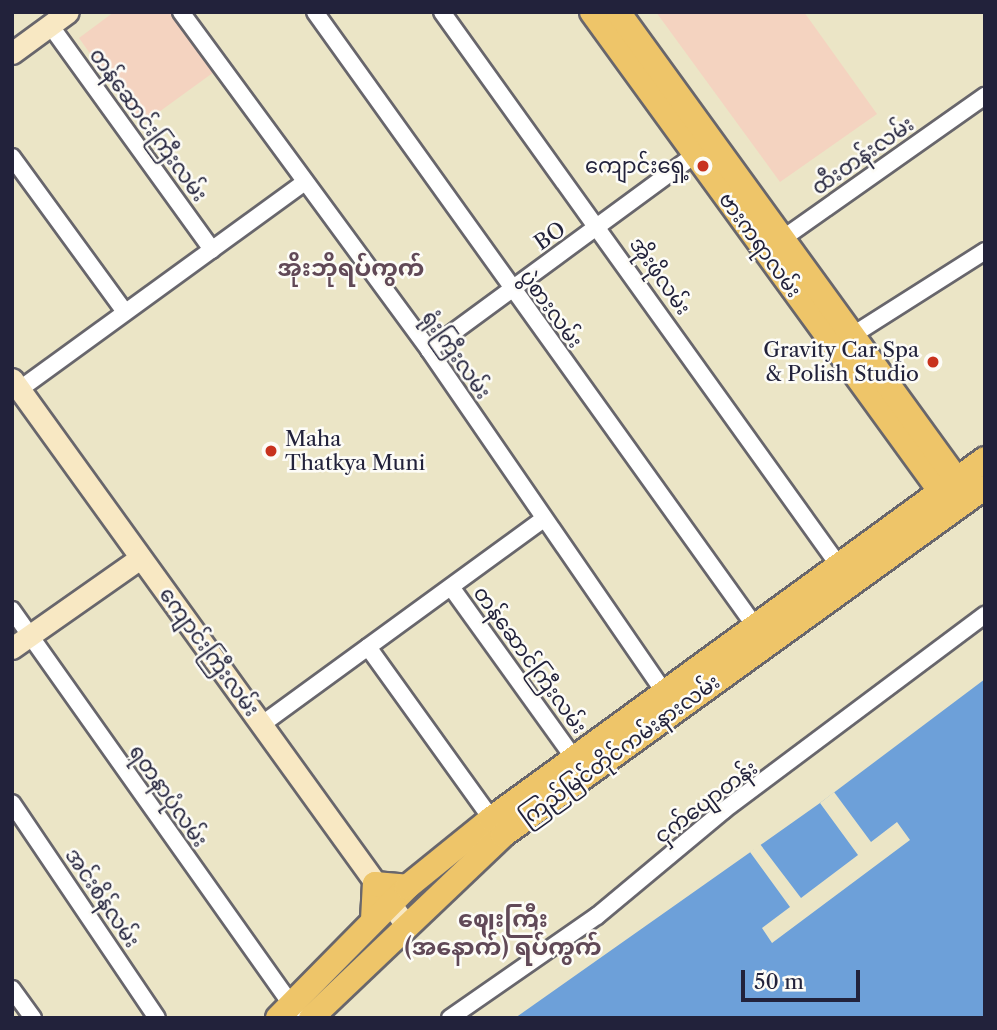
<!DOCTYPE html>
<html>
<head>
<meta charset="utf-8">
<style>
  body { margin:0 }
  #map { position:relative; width:997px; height:1030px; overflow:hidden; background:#ebe5c6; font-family:"Libre Caslon Text","Noto Sans Myanmar",serif }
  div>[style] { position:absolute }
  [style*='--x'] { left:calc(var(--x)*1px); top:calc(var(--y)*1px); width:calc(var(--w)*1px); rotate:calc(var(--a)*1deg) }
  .built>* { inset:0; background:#f4d3c0 }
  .water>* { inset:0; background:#6da0d9 }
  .pier>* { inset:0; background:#ebe5c6 }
  .roads { filter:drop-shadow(2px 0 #68666c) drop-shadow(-2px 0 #68666c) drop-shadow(0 2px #68666c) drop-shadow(0 -2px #68666c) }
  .street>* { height:16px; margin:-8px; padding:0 8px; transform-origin:8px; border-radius:8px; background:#fff }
  .secondary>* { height:21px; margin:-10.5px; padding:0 10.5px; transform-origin:10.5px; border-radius:10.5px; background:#f8e8c3 }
  .primary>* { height:24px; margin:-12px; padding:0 12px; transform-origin:12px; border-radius:12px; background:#eec569 }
  .dots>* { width:19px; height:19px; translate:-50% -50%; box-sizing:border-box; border:4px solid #fdfcf7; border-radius:50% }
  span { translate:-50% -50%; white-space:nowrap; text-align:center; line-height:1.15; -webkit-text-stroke:5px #fdfcf7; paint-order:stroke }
  .street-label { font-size:21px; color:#22223b }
  .poi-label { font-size:21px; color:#22223b }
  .right { translate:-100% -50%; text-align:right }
  .left { translate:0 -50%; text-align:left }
  .quarter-label { font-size:24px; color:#614957; font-weight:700 }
  .frame { position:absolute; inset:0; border:14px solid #22223b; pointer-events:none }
  .scale { position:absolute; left:741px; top:970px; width:119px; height:32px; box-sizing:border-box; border:4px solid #22223b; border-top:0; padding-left:9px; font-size:21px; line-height:24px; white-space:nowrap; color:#22223b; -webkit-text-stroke:5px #fdfcf7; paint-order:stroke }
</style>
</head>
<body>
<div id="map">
  <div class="built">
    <i style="clip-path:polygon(114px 12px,170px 12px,214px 72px,141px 125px,79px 38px)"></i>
    <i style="clip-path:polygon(656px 12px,804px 12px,877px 114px,780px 182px)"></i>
  </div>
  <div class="water">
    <i style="clip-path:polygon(985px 679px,985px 1018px,515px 1018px,820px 803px)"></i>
  </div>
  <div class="pier">
    <i style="clip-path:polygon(834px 792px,871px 842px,897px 822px,910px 840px,772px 943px,762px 928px,790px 907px,750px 852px,760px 844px,801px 898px,858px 855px,820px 803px)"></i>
  </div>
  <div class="roads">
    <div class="street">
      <i style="--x:181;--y:12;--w:419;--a:53.7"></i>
      <i style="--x:429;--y:350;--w:416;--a:55.5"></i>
      <i style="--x:315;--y:12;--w:764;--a:54.38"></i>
      <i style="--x:442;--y:12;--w:683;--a:54.36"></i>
      <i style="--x:50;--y:25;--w:277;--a:54.2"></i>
      <i style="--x:12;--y:157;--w:192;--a:53.9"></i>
      <i style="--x:775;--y:244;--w:257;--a:-35.2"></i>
      <i style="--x:845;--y:340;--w:166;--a:-32.4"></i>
      <i style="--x:429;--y:350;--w:340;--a:-36.3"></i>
      <i style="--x:20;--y:389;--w:352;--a:-36"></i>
      <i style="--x:451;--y:587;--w:211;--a:54.3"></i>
      <i style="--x:12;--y:610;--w:490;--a:54.7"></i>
      <i style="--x:368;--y:647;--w:218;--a:54.3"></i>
      <i style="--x:261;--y:725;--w:348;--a:-36.1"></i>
      <i style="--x:12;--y:803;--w:259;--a:56"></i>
      <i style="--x:12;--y:989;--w:36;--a:54"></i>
      <i style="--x:450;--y:1018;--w:179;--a:-34.8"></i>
      <i style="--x:597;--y:916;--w:165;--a:-39.8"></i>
      <i style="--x:724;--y:810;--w:326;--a:-36.8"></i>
    </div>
    <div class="secondary">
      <i style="--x:12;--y:53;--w:69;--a:-36.2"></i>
      <i style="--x:12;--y:379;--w:673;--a:54.19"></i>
      <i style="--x:12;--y:648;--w:156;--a:-35.1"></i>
    </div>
    <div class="primary">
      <i style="--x:592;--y:12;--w:607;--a:53.98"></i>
      <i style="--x:618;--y:12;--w:591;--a:54.08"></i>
      <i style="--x:373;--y:920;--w:36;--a:-87"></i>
      <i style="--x:375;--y:884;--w:32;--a:5"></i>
      <i style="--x:278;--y:1018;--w:184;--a:-45.4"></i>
      <i style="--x:407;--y:887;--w:108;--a:-39"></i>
      <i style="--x:491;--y:819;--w:611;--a:-36.08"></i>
      <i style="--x:311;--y:1018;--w:265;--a:-43.6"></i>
      <i style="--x:503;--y:835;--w:594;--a:-35.83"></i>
    </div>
  </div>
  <div class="dots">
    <i style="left:703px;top:166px;background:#c8321e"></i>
    <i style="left:933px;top:362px;background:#c8321e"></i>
    <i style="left:271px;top:451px;background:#c8321e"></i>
  </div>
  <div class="street-label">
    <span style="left:148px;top:125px;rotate:54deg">တန်ဆောင်းကြီးလမ်း</span>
    <span style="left:863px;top:156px;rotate:-35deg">ထီးတန်းလမ်း</span>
    <span style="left:550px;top:236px;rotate:-35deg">BO</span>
    <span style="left:760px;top:245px;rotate:54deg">ဗားကရာလမ်း</span>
    <span style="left:660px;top:276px;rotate:55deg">အိုးဖိုလမ်း</span>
    <span style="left:551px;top:309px;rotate:54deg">ပွဲစားလမ်း</span>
    <span style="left:456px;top:355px;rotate:55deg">ရုံးကြီးလမ်း</span>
    <span style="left:209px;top:652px;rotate:54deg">ကျောင်းကြီးလမ်း</span>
    <span style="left:530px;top:660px;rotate:54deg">တန်ဆောင်ကြီးလမ်း</span>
    <span style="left:620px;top:750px;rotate:-36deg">ကြည်မြင်တိုင်ကမ်းနားလမ်း</span>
    <span style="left:168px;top:796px;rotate:55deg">ရတနာပုံလမ်း</span>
    <span style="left:706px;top:802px;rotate:-37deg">ငှက်ပျောတန်း</span>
    <span style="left:102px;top:898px;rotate:56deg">အင်းစိန်လမ်း</span>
  </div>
  <div class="poi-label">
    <span class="right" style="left:689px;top:166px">ကျောင်းရှေ့</span>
    <span class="right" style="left:919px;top:362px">Gravity Car Spa<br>&amp; Polish Studio</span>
    <span class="left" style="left:285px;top:451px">Maha<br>Thatkya Muni</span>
  </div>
  <div class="quarter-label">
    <span style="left:351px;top:268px">အိုးဘိုရပ်ကွက်</span>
    <span style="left:503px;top:933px">ဈေးကြီး<br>(အနောက်) ရပ်ကွက်</span>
  </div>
  <div class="frame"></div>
  <div class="scale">50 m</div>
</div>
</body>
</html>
